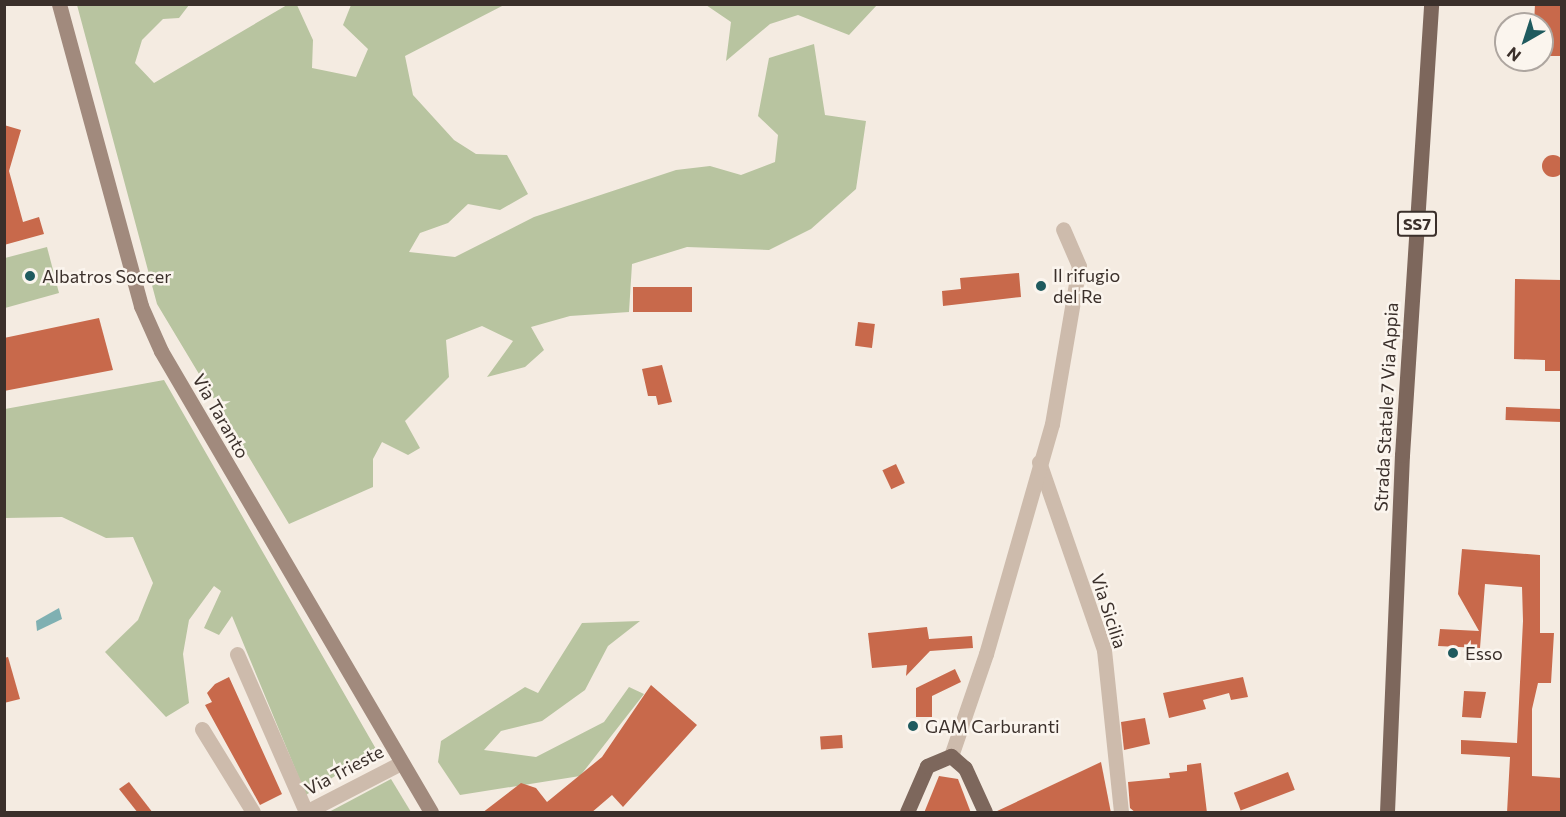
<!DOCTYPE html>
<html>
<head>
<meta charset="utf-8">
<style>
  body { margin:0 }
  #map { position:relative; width:1566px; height:817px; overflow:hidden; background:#f4ebe1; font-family:Commissioner,sans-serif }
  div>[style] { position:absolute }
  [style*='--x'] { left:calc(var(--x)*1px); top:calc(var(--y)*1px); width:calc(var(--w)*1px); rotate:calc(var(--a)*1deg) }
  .green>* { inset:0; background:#b8c4a0 }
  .water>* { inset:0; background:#7fb0b2 }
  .building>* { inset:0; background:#c8694b; transform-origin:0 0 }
  .round { border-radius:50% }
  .street>* { height:15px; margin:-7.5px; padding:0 7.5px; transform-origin:7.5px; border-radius:7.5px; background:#cdbbac }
  .secondary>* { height:15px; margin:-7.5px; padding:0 7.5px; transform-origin:7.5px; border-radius:7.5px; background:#a18a7d }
  .primary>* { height:15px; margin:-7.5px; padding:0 7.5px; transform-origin:7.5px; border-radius:7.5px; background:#7d675c }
  .dots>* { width:16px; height:16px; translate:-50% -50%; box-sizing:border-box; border:3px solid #fbf5ee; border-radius:50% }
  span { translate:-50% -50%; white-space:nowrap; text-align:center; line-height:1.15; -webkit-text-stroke:5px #fbf5ee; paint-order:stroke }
  .shield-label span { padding:2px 4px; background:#fbf5ee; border:2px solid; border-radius:4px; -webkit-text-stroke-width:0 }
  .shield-label { font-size:16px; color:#3b302b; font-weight:700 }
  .poi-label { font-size:18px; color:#3b302b }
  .left { translate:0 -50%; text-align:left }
  .street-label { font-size:18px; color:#3b302b }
  .frame { position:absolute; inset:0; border:6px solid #3b302b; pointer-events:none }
  .north { position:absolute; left:1494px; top:12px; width:60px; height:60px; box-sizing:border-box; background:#fbf5ee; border:2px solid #aea6a0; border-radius:50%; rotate:219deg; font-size:16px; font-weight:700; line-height:24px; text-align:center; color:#3b302b }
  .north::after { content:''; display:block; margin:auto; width:21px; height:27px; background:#1f5a5e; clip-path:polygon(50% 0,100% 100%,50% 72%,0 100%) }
</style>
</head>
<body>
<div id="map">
  <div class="green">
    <i style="clip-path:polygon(77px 5px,189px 5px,179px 18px,163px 19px,142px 40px,135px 63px,154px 83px,287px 5px,297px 5px,313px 40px,312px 68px,356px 77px,368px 49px,343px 25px,351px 5px,504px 5px,405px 56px,413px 95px,454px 140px,476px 154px,507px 155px,528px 194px,500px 210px,468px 204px,448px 223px,420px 233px,409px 252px,455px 257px,534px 217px,676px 170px,710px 166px,741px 175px,775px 162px,778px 135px,758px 116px,769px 58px,814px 44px,825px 115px,866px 121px,856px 189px,811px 229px,769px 250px,687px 247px,632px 264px,629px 312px,570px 316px,531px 327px,544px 350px,525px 367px,487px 377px,513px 341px,482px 326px,446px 340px,449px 377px,405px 421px,420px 448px,408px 455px,382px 442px,373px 459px,373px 487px,289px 524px,157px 304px)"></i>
    <i style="clip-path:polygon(706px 5px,877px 5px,849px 35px,798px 15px,770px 24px,726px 61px,731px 22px)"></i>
    <i style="clip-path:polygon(47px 247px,59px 293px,5px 308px,5px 258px)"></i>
    <i style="clip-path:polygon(164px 380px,376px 749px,306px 795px,232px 616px,219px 635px,204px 628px,221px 591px,214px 586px,189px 620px,183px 654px,189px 703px,166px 717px,105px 652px,138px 620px,153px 583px,133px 537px,106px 538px,62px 517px,5px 518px,5px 409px)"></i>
    <i style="clip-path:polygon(640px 621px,608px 646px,585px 690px,542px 721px,501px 731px,484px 750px,536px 757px,604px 722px,629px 687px,644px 694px,580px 776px,460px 795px,438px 762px,441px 741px,525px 687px,538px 693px,582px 623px)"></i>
    <i style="clip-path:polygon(391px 779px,411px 812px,329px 812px)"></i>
  </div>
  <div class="water">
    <i style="clip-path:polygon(59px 608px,62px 619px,37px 631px,36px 621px)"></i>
  </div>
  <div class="building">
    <i style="clip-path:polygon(1535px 4px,1562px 4px,1562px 56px,1542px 56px,1542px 24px,1534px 24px)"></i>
    <i style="clip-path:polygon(4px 125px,21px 130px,9px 171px,23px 222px,39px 217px,44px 234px,4px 245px)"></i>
    <i class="round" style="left:1542px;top:155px;width:22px;height:22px"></i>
    <i style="clip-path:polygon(1019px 273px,1021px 297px,943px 306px,942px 291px,961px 289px,960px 278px)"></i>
    <i style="clip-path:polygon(1515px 279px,1562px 280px,1560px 371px,1545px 371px,1545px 360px,1514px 359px)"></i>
    <i style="left:692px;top:287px;width:25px;height:59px;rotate:90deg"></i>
    <i style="clip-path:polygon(99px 318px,113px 370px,4px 391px,4px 338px)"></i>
    <i style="left:858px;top:322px;width:17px;height:24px;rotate:7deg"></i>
    <i style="clip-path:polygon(662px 365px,672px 402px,658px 405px,656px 396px,648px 396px,642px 369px)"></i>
    <i style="left:1506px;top:407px;width:56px;height:13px;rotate:2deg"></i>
    <i style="left:896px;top:464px;width:21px;height:15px;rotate:65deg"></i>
    <i style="clip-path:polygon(1462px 549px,1540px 555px,1540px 633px,1554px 633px,1551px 683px,1538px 683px,1532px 709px,1532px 776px,1562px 778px,1562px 813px,1507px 813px,1510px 757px,1461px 754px,1461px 740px,1517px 743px,1523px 621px,1522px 587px,1485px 584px,1480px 648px,1438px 646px,1440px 629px,1479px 631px,1458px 594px)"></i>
    <i style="clip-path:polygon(927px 627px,929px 639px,972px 636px,973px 648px,930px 651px,906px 676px,907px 665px,872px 668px,868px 633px)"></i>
    <i style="clip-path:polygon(8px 657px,20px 699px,4px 703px,4px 658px)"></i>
    <i style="clip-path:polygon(955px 669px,961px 682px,932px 696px,932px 717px,916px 717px,916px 688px)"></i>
    <i style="clip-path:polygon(229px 677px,282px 794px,260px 805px,205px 705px,212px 702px,207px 693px,215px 684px)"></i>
    <i style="clip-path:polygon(1243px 677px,1248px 697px,1231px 700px,1229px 693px,1203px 700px,1206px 709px,1169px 718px,1163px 693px)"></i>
    <i style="clip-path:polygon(651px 685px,697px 725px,623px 807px,612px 795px,591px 813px,482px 813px,521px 783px,536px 788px,547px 802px,602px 757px)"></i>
    <i style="clip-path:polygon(1464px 691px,1486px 692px,1481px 718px,1462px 717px)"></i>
    <i style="clip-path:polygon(1145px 718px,1150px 744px,1124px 750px,1121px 722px)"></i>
    <i style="left:842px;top:735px;width:13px;height:22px;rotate:86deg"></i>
    <i style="clip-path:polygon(1101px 762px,1111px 813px,995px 813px,995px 812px)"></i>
    <i style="clip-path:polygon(1201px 763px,1207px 813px,1136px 813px,1130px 808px,1128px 782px,1170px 778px,1169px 773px,1187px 771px,1187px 765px)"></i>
    <i style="left:1288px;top:772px;width:19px;height:58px;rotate:69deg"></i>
    <i style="clip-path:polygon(939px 776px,958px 779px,971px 813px,924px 813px)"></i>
    <i style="clip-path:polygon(129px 782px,153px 813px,138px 813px,119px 789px)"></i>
  </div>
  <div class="street">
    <i style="--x:1039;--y:462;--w:199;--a:70.9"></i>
    <i style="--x:1104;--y:650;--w:163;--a:84"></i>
    <i style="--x:237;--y:654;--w:172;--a:66.4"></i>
    <i style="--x:202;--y:729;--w:97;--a:58.4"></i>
    <i style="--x:951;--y:756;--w:108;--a:-71.1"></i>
    <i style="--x:986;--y:654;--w:239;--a:-74"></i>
    <i style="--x:1052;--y:424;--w:160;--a:-80.3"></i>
    <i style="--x:1079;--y:266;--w:40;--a:-113.4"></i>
    <i style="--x:306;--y:812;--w:107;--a:-27.3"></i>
  </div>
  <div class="secondary">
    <i style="--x:59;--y:4;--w:313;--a:74.8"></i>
    <i style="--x:141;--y:306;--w:49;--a:66"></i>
    <i style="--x:161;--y:351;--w:534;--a:59.64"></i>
  </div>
  <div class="primary">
    <i style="--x:907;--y:812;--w:50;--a:-66.5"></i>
    <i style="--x:927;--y:766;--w:26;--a:-23"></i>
    <i style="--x:951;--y:756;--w:18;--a:41"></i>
    <i style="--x:965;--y:768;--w:48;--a:65.6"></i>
    <i style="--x:1387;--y:812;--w:357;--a:-87.6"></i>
    <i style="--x:1402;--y:455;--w:452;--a:-86.3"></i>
  </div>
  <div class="dots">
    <i style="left:30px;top:276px;background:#1f5a5e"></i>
    <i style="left:1041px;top:286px;background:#1f5a5e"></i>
    <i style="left:1453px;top:653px;background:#1f5a5e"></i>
    <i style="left:913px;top:726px;background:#1f5a5e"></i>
  </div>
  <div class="shield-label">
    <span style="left:1417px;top:224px">SS7</span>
  </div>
  <div class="poi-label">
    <span class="left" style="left:42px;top:276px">Albatros Soccer</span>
    <span class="left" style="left:1053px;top:286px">Il rifugio<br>del Re</span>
    <span class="left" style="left:1465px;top:653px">Esso</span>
    <span class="left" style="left:925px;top:726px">GAM Carburanti</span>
  </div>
  <div class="street-label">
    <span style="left:1386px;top:407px;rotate:-87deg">Strada Statale 7 Via Appia</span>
    <span style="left:221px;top:416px;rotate:60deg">Via Taranto</span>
    <span style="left:1109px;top:611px;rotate:72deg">Via Sicilia</span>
    <span style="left:344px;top:770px;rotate:-28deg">Via Trieste</span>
  </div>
  <div class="frame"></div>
  <div class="north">N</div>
</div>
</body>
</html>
